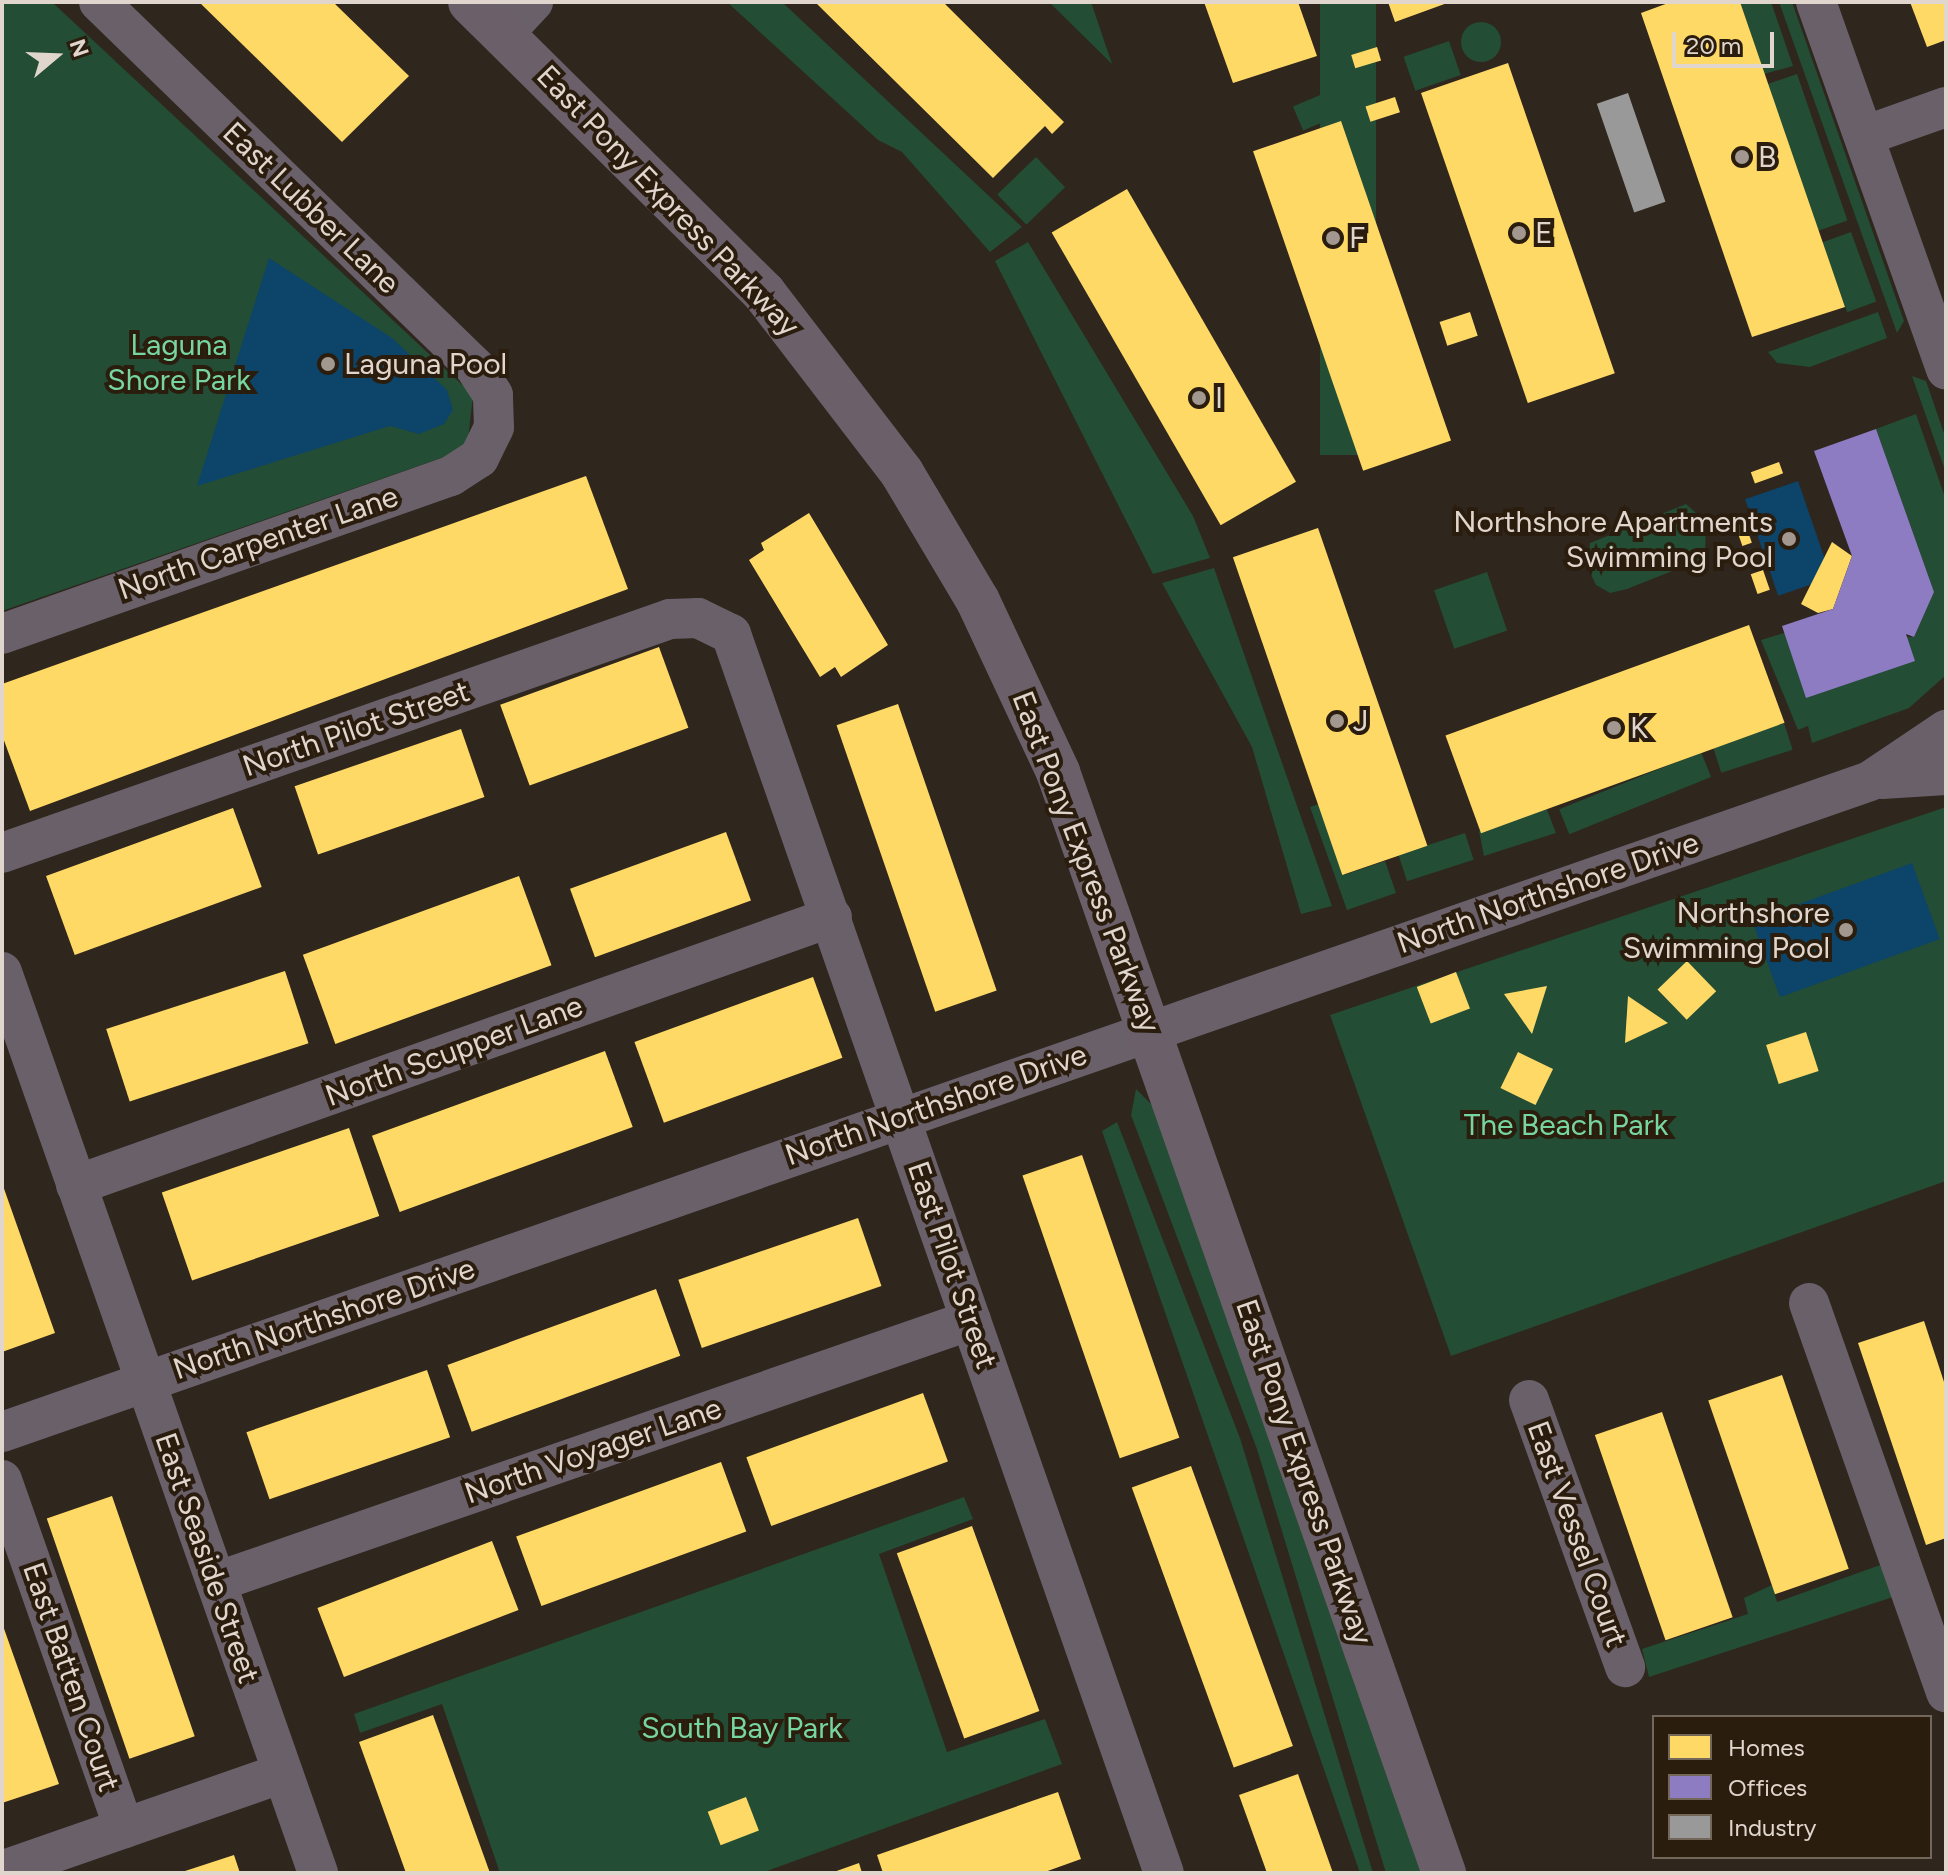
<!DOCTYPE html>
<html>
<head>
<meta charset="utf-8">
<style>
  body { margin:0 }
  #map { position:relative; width:1948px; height:1875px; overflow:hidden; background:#2f261e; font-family:Figtree,sans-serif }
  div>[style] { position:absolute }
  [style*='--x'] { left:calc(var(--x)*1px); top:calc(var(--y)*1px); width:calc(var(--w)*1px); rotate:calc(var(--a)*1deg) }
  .green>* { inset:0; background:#234d34; transform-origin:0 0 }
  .round { border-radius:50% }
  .water>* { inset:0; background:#0c4569; transform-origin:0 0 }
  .homes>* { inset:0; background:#ffd966; transform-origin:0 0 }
  .offices>* { inset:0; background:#8e7cc3 }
  .industry>* { inset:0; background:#999; transform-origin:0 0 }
  .minor>* { height:40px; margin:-20px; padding:0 20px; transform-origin:20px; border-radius:20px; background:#69606a }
  .major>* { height:44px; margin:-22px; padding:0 22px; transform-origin:22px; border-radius:22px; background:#6b6069 }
  .dots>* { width:22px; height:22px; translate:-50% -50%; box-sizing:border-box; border:4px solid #2b1d0e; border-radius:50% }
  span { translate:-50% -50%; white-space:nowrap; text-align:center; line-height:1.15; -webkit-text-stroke:8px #2b1d0e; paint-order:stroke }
  .poi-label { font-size:30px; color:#e0d6cd }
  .left { translate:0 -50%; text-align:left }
  .right { translate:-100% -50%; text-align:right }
  .street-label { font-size:30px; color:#e0d6cd }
  .park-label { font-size:30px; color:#77d6a0 }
  .frame { position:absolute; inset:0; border:4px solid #e0d6cd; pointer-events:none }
  .legend { position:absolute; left:1652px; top:1715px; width:280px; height:144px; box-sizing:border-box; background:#2b1d0e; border:2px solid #73675a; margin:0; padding:10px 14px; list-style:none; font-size:24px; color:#e0d6cd }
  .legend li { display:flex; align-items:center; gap:16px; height:40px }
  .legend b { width:40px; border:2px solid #73675a }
  .north { position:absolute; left:16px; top:16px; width:80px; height:80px; -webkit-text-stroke:6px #2b1d0e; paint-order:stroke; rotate:71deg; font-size:22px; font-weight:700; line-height:32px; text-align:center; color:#e0d6cd }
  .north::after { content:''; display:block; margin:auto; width:28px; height:36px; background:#e0d6cd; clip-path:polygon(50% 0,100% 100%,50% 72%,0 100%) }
  .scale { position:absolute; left:1672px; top:32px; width:102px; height:36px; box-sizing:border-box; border:4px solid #e0d6cd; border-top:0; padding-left:10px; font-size:24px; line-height:28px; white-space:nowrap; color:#e0d6cd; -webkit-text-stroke:6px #2b1d0e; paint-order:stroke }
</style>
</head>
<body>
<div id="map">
  <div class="green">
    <i style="clip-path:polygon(2px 2px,52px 2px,473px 395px,467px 449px,2px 611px)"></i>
    <i style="clip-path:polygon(727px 2px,782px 2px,1022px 227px,990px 252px,902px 152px,878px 140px)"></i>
    <i style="clip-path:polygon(1049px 2px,1091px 2px,1112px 64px)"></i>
    <i style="left:1320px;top:2px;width:56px;height:453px"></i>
    <i style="clip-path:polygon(1740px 2px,1771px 2px,1793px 66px,1764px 74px)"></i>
    <i style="clip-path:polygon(1779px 2px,1792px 2px,1904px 321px,1897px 333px)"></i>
    <i class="round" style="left:1461px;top:22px;width:40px;height:40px"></i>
    <i style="left:1449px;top:41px;width:36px;height:48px;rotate:71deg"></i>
    <i style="left:1797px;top:74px;width:155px;height:31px;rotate:71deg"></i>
    <i style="left:1339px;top:87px;width:26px;height:50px;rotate:67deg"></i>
    <i style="left:1036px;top:157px;width:42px;height:54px;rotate:46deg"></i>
    <i style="left:1851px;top:232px;width:74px;height:31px;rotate:70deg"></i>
    <i style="clip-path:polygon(1028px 242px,1193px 516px,1210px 558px,1153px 574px,995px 261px)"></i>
    <i style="clip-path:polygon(1878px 312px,1887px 338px,1810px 367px,1777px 363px,1768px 352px)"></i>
    <i style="clip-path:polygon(1912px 376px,1926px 381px,1946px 439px,1946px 473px)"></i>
    <i style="clip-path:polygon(1916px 414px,1946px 500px,1946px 675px,1909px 708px,1812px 743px,1808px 726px,1798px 730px,1761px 640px,1784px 633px,1914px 637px,1934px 592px,1876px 429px)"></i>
    <i style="clip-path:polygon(1686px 504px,1706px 522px,1705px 558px,1627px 589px,1610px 593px,1596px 585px,1587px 566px,1590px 543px)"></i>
    <i style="clip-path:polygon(1214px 568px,1332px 906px,1301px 914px,1252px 747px,1162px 583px)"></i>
    <i style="left:1487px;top:572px;width:62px;height:56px;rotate:71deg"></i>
    <i style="left:1784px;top:723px;width:28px;height:75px;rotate:72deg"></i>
    <i style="left:1701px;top:752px;width:27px;height:153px;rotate:68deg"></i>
    <i style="clip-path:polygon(1319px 804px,1344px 875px,1385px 861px,1396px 893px,1347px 910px,1310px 807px)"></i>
    <i style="clip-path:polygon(1546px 807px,1556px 833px,1484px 856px,1479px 831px)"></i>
    <i style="clip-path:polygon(1946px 807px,1946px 1181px,1451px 1356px,1330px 1015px)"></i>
    <i style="left:1465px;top:833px;width:28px;height:70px;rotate:72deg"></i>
    <i style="clip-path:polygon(1136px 1089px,1152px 1105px,1421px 1873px,1386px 1873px,1257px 1449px,1131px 1115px)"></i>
    <i style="clip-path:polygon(1117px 1122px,1240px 1438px,1373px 1873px,1360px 1873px,1102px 1131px)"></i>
    <i style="clip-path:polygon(964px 1497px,973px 1519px,879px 1554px,947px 1752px,1045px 1719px,1062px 1764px,761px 1873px,500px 1873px,442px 1704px,360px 1733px,354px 1714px)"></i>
    <i style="clip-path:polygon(1883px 1564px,1893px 1597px,1649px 1677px,1642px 1649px,1748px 1614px,1744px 1598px,1772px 1585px,1777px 1602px)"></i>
  </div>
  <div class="water">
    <i style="clip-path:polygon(269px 258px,392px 338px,447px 390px,453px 410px,444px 424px,419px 434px,390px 426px,197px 486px)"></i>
    <i style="left:1798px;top:481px;width:102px;height:56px;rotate:71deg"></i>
    <i style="left:1912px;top:863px;width:81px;height:170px;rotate:70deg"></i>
  </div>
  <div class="homes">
    <i style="clip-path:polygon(199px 2px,333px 2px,409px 76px,342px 142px)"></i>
    <i style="clip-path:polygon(815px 2px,943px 2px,1064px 122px,1052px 134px,1045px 126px,993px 178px)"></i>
    <i style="clip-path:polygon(1204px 2px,1298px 2px,1317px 56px,1233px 83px)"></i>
    <i style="clip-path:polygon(1388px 2px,1450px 2px,1395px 22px)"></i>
    <i style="clip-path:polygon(1671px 2px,1740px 2px,1845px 307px,1752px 337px,1641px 13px)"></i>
    <i style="clip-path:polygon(1910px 2px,1946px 2px,1946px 40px,1927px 47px)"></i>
    <i style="left:1377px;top:47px;width:14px;height:27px;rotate:73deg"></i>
    <i style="left:1508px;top:63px;width:328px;height:92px;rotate:71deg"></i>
    <i style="left:1395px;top:97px;width:16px;height:31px;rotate:72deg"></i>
    <i style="left:1341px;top:121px;width:338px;height:93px;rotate:71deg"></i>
    <i style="left:1127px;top:189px;width:338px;height:87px;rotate:60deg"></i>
    <i style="left:1470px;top:312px;width:25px;height:32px;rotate:72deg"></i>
    <i style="left:1779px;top:462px;width:12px;height:30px;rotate:70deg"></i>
    <i style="clip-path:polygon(586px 476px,628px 589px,30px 811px,2px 735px,2px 684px)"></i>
    <i style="clip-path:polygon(809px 513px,888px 645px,841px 677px,835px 667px,820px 677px,749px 560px,764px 550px,761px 543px)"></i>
    <i style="left:1745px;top:523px;width:21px;height:10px;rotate:71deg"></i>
    <i style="left:1318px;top:528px;width:336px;height:90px;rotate:71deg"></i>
    <i style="clip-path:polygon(1832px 542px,1852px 556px,1833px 609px,1818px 613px,1801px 604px)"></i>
    <i style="left:1763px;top:570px;width:21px;height:13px;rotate:71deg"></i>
    <i style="left:1749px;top:625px;width:104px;height:323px;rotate:70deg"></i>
    <i style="left:659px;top:647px;width:86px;height:169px;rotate:70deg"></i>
    <i style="left:898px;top:704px;width:303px;height:65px;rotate:71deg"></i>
    <i style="left:461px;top:729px;width:72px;height:176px;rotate:71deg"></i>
    <i style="left:233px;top:808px;width:84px;height:199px;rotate:70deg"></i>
    <i style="left:726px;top:832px;width:73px;height:166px;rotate:70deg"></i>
    <i style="left:519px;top:876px;width:95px;height:230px;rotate:70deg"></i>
    <i style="left:1687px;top:961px;width:42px;height:41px;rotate:46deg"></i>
    <i style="left:285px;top:971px;width:76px;height:188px;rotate:72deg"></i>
    <i style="left:1456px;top:972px;width:39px;height:42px;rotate:69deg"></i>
    <i style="left:813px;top:977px;width:86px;height:190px;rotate:70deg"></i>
    <i style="clip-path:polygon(1547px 986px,1532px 1034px,1504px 994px)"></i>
    <i style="clip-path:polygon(1628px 996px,1668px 1023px,1625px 1043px)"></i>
    <i style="left:1806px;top:1032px;width:41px;height:42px;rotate:72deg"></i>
    <i style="left:605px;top:1051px;width:81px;height:248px;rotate:70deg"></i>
    <i style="left:1518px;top:1052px;width:39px;height:40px;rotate:26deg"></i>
    <i style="left:349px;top:1128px;width:93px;height:198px;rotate:71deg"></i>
    <i style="left:1082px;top:1155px;width:299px;height:63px;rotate:71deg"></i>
    <i style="clip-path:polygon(2px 1183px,55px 1333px,2px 1352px)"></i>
    <i style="left:858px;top:1218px;width:72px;height:190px;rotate:71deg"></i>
    <i style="left:656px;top:1289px;width:71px;height:222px;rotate:70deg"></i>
    <i style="clip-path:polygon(1924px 1321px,1946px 1388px,1946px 1538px,1926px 1545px,1858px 1343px)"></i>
    <i style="left:427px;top:1370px;width:71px;height:191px;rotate:71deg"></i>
    <i style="left:1782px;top:1375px;width:205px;height:78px;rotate:71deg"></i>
    <i style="left:923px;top:1393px;width:73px;height:188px;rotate:70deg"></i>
    <i style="left:1662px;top:1412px;width:217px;height:71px;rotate:71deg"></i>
    <i style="left:721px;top:1462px;width:74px;height:218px;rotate:70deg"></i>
    <i style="left:1191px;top:1466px;width:298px;height:63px;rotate:70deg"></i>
    <i style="left:112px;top:1496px;width:254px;height:69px;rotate:71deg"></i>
    <i style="left:972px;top:1526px;width:197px;height:80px;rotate:70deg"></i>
    <i style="left:492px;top:1541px;width:74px;height:187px;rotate:69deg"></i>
    <i style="clip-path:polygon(2px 1623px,59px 1784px,2px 1803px)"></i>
    <i style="clip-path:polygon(433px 1715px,490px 1873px,406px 1873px,359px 1742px)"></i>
    <i style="clip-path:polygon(1298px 1774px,1333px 1873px,1267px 1873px,1239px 1795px)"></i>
    <i style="clip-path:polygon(1058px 1792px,1081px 1859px,1042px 1873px,883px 1873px,877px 1855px)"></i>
    <i style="left:746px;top:1797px;width:36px;height:41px;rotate:69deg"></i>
    <i style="clip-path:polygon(234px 1855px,240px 1873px,182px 1873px,182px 1872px)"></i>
    <i style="clip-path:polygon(859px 1863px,862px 1873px,831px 1873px)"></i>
  </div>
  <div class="offices">
    <i style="clip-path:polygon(1876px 429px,1934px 592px,1914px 637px,1906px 634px,1915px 661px,1806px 698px,1782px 626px,1833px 609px,1852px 556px,1814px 451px)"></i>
  </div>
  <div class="industry">
    <i style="left:1628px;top:93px;width:115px;height:33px;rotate:71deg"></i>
  </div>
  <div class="minor">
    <i style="--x:1816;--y:2;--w:390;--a:70.5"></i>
    <i style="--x:503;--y:34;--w:44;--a:-46.8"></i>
    <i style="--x:1864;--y:136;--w:87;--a:-19.5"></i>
    <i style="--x:2;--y:634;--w:476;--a:-19.4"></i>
    <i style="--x:451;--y:476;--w:33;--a:-33"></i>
    <i style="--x:479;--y:458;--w:34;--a:-64"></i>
    <i style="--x:494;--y:427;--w:32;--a:-92"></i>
    <i style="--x:493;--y:395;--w:33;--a:-123"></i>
    <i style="--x:475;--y:367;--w:524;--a:-135.85"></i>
    <i style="--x:1882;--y:779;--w:64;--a:-3.6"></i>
    <i style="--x:2;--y:853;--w:708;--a:-19.31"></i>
    <i style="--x:670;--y:619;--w:28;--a:-2"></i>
    <i style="--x:698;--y:618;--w:37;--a:26"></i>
    <i style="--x:731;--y:634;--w:1312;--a:70.74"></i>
    <i style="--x:2;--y:972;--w:955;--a:70.67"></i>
    <i style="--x:76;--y:1185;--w:802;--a:-19.52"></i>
    <i style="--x:1809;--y:1303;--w:413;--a:70.6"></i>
    <i style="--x:1529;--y:1400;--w:284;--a:70.2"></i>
    <i style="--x:2;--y:1432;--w:1978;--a:-19.21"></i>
    <i style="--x:1870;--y:781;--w:92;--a:-33.9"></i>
    <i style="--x:2;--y:1480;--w:369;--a:70.7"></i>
    <i style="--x:216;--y:1582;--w:799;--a:-19.14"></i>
    <i style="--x:7;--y:1869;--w:292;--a:-19.2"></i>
  </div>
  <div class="major">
    <i style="--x:470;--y:2;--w:414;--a:44.7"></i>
    <i style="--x:764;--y:293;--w:227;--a:52.5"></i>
    <i style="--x:902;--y:473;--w:149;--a:59.3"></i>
    <i style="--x:978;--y:601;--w:189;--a:64.9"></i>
    <i style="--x:1058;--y:772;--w:1167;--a:70.68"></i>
  </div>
  <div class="dots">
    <i style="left:1742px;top:157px;background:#a29890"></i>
    <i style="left:1519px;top:233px;background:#a29890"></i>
    <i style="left:1333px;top:238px;background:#a29890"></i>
    <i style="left:328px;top:364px;background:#a29890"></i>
    <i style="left:1199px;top:398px;background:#a29890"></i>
    <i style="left:1789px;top:539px;background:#a29890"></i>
    <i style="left:1337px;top:721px;background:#a29890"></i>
    <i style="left:1614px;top:728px;background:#a29890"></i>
    <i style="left:1846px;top:930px;background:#a29890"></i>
  </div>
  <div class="poi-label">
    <span class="left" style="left:1758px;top:157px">B</span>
    <span class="left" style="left:1535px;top:233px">E</span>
    <span class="left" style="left:1349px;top:238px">F</span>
    <span class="left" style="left:344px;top:364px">Laguna Pool</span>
    <span class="left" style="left:1215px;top:398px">I</span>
    <span class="right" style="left:1773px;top:539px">Northshore Apartments<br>Swimming Pool</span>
    <span class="left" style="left:1353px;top:721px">J</span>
    <span class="left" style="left:1630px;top:728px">K</span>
    <span class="right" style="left:1830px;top:930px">Northshore<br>Swimming Pool</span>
  </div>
  <div class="street-label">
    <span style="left:668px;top:201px;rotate:46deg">East Pony Express Parkway</span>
    <span style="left:311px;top:208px;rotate:44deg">East Lubber Lane</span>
    <span style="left:258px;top:543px;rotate:-19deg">North Carpenter Lane</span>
    <span style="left:356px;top:729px;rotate:-19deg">North Pilot Street</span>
    <span style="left:1086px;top:862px;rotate:69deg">East Pony Express Parkway</span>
    <span style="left:1548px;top:893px;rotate:-19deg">North Northshore Drive</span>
    <span style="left:454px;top:1051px;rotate:-20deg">North Scupper Lane</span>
    <span style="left:936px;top:1105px;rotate:-19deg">North Northshore Drive</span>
    <span style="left:952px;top:1265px;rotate:71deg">East Pilot Street</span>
    <span style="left:324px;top:1319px;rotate:-19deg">North Northshore Drive</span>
    <span style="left:593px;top:1451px;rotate:-19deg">North Voyager Lane</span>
    <span style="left:1304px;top:1472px;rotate:71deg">East Pony Express Parkway</span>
    <span style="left:1577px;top:1534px;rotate:70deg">East Vessel Court</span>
    <span style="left:207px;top:1558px;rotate:71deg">East Seaside Street</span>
    <span style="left:71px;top:1677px;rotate:71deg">East Batten Court</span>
  </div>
  <div class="park-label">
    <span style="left:179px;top:362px">Laguna<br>Shore Park</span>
    <span style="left:1566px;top:1125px">The Beach Park</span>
    <span style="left:742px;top:1728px">South Bay Park</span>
  </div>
  <div class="frame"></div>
  <ul class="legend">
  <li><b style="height:22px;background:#ffd966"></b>Homes</li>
  <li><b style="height:22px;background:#8e7cc3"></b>Offices</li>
  <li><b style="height:22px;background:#999"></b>Industry</li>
  </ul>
  <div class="north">N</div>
  <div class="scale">20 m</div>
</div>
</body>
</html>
